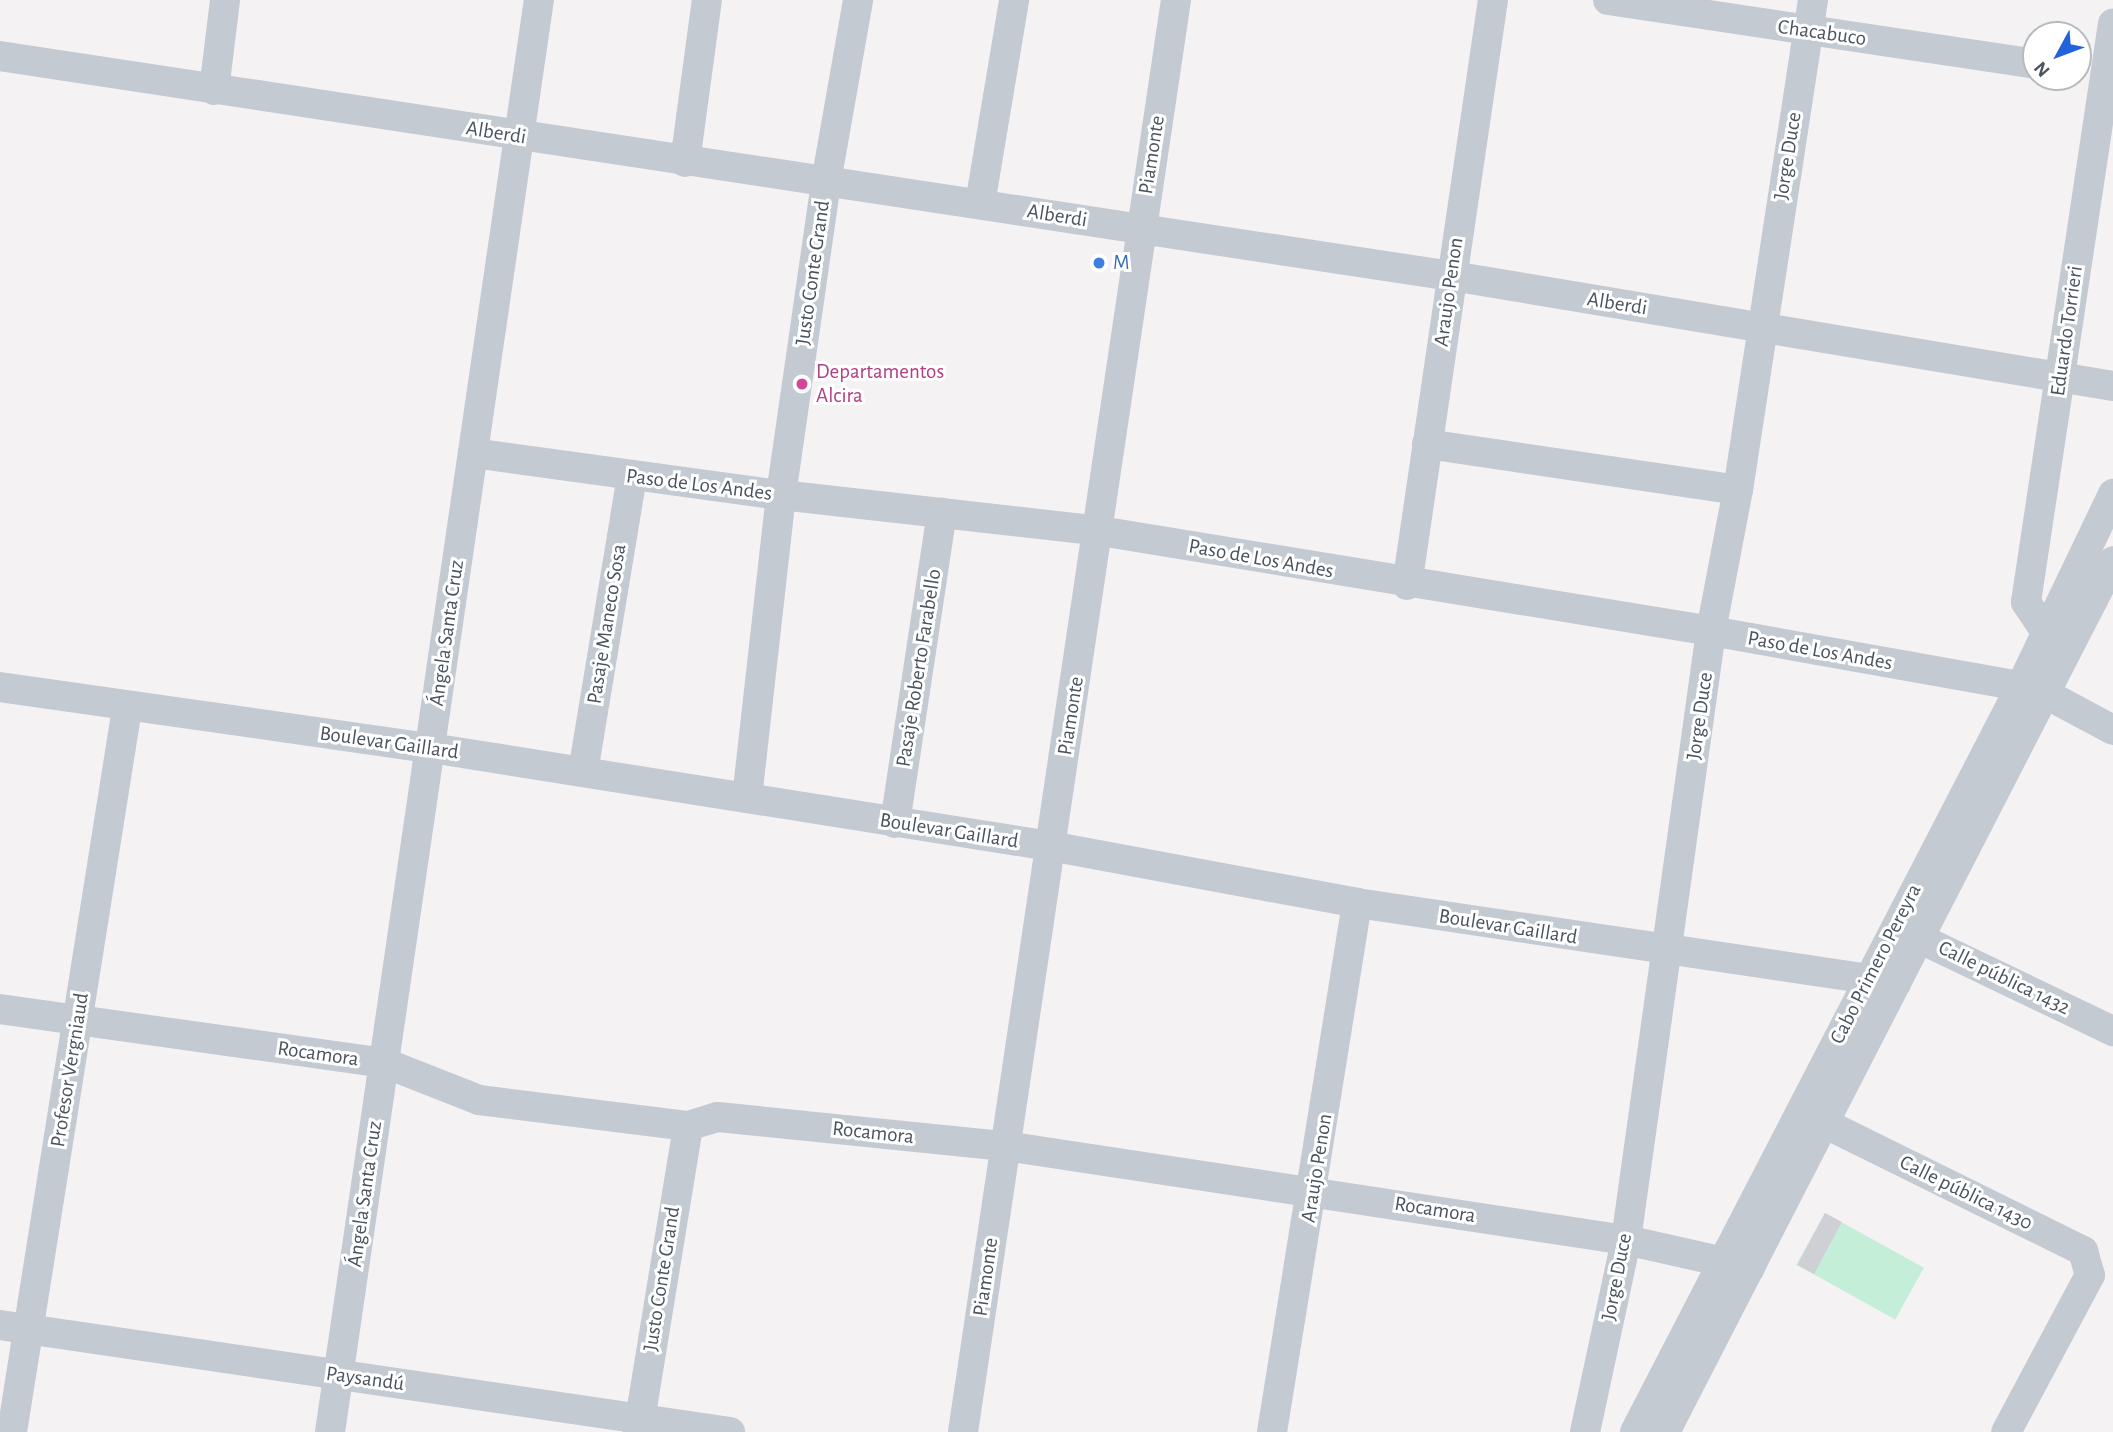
<!DOCTYPE html>
<html>
<head>
<meta charset="utf-8">
<style>
  body { margin:0 }
  #map { position:relative; width:2113px; height:1432px; overflow:hidden; background:#f4f2f2; font-family:"Alegreya Sans",sans-serif }
  div>[style] { position:absolute }
  [style*='--x'] { left:calc(var(--x)*1px); top:calc(var(--y)*1px); width:calc(var(--w)*1px); rotate:calc(var(--a)*1deg) }
  .green>* { inset:0; background:#c4eed8; transform-origin:0 0 }
  .building>* { inset:0; background:#cfd0d6; transform-origin:0 0 }
  .minor>* { height:30px; margin:-15px; padding:0 15px; transform-origin:15px; border-radius:15px; background:#c3cad2 }
  .dots>* { width:19px; height:19px; translate:-50% -50%; box-sizing:border-box; border:4px solid #fff; border-radius:50% }
  span { translate:-50% -50%; white-space:nowrap; text-align:center; line-height:1.15; -webkit-text-stroke:6px #fff; paint-order:stroke }
  .street-label { font-size:21px; color:#4a535e }
  .shop-label { font-size:21px; color:#366cbe }
  .left { translate:0 -50%; text-align:left }
  .hotel-label { font-size:21px; color:#b23c85 }
  .north { position:absolute; left:2022px; top:21px; width:70px; height:70px; box-sizing:border-box; background:#fff; border:2px solid #b7babf; border-radius:50%; rotate:229deg; font-size:19px; font-weight:700; line-height:28px; text-align:center; color:#4a535e }
  .north::after { content:''; display:block; margin:auto; width:24px; height:32px; background:#2362dd; clip-path:polygon(50% 0,100% 100%,50% 72%,0 100%) }
</style>
</head>
<body>
<div id="map">
  <div class="green">
    <i style="left:1825px;top:1213px;width:113px;height:59px;rotate:29deg"></i>
  </div>
  <div class="building">
    <i style="left:1825px;top:1213px;width:19px;height:59px;rotate:28deg"></i>
  </div>
  <div class="minor">
    <i style="--x:1608;--y:0;--w:433;--a:8.5"></i>
    <i style="--x:0;--y:56;--w:1469;--a:8.62"></i>
    <i style="--x:1452;--y:276;--w:670;--a:9.45"></i>
    <i style="--x:214;--y:90;--w:91;--a:-83"></i>
    <i style="--x:685;--y:162;--w:163;--a:-82.3"></i>
    <i style="--x:980;--y:204;--w:207;--a:-80.5"></i>
    <i style="--x:1427;--y:444;--w:314;--a:8.4"></i>
    <i style="--x:473;--y:453;--w:311;--a:7.8"></i>
    <i style="--x:781;--y:495;--w:321;--a:6.4"></i>
    <i style="--x:1100;--y:531;--w:619;--a:9.29"></i>
    <i style="--x:1711;--y:631;--w:315;--a:10.1"></i>
    <i style="--x:2021;--y:686;--w:24;--a:17"></i>
    <i style="--x:2044;--y:693;--w:78;--a:28.2"></i>
    <i style="--x:1407;--y:585;--w:591;--a:-81.64"></i>
    <i style="--x:2046;--y:632;--w:36;--a:-124"></i>
    <i style="--x:2026;--y:602;--w:585;--a:-81.45"></i>
    <i style="--x:0;--y:687;--w:435;--a:8.1"></i>
    <i style="--x:431;--y:748;--w:627;--a:9"></i>
    <i style="--x:1050;--y:846;--w:312;--a:10.5"></i>
    <i style="--x:1357;--y:903;--w:545;--a:8.44"></i>
    <i style="--x:583;--y:772;--w:299;--a:-80.6"></i>
    <i style="--x:747;--y:798;--w:305;--a:-83.6"></i>
    <i style="--x:781;--y:495;--w:316;--a:-81.8"></i>
    <i style="--x:826;--y:182;--w:185;--a:-80"></i>
    <i style="--x:895;--y:823;--w:314;--a:-81.4"></i>
    <i style="--x:1902;--y:930;--w:234;--a:25.6"></i>
    <i style="--x:0;--y:1009;--w:389;--a:8"></i>
    <i style="--x:385;--y:1063;--w:101;--a:21.5"></i>
    <i style="--x:479;--y:1100;--w:211;--a:7.1"></i>
    <i style="--x:688;--y:1126;--w:31;--a:-17"></i>
    <i style="--x:718;--y:1117;--w:288;--a:5.8"></i>
    <i style="--x:1005;--y:1146;--w:628;--a:8.61"></i>
    <i style="--x:1626;--y:1240;--w:127;--a:12.7"></i>
    <i style="--x:1826;--y:1124;--w:287;--a:26.3"></i>
    <i style="--x:2083;--y:1251;--w:25;--a:74"></i>
    <i style="--x:2090;--y:1275;--w:178;--a:118.1"></i>
    <i style="--x:0;--y:1325;--w:738;--a:8.34"></i>
    <i style="--x:12;--y:1432;--w:733;--a:-80.97"></i>
    <i style="--x:330;--y:1432;--w:1447;--a:-81.7"></i>
    <i style="--x:638;--y:1432;--w:310;--a:-80.7"></i>
    <i style="--x:963;--y:1432;--w:1448;--a:-81.54"></i>
    <i style="--x:1272;--y:1432;--w:536;--a:-80.87"></i>
    <i style="--x:1585;--y:1432;--w:196;--a:-77.9"></i>
    <i style="--x:1626;--y:1240;--w:615;--a:-82.05"></i>
    <i style="--x:1711;--y:631;--w:144;--a:-79.2"></i>
    <i style="--x:1738;--y:490;--w:496;--a:-81.3"></i>
    <i style="--x:1635;--y:1432;--w:840;--a:-62.64"></i>
    <i style="--x:2021;--y:686;--w:213;--a:-64.4"></i>
    <i style="--x:1665;--y:1432;--w:979;--a:-62.78"></i>
  </div>
  <div class="dots">
    <i style="left:1099px;top:263px;background:#3f7fe0"></i>
    <i style="left:802px;top:384px;background:#d1479c"></i>
  </div>
  <div class="street-label">
    <span style="left:1822px;top:33px;rotate:8deg">Chacabuco</span>
    <span style="left:496px;top:133px;rotate:9deg">Alberdi</span>
    <span style="left:1152px;top:155px;rotate:-81deg">Piamonte</span>
    <span style="left:1788px;top:156px;rotate:-81deg">Jorge Duce</span>
    <span style="left:1057px;top:216px;rotate:9deg">Alberdi</span>
    <span style="left:813px;top:273px;rotate:-82deg">Justo Conte Grand</span>
    <span style="left:1449px;top:292px;rotate:-82deg">Araujo Penon</span>
    <span style="left:1617px;top:304px;rotate:9deg">Alberdi</span>
    <span style="left:2067px;top:331px;rotate:-82deg">Eduardo Torrieri</span>
    <span style="left:699px;top:485px;rotate:7deg">Paso de Los Andes</span>
    <span style="left:1261px;top:559px;rotate:10deg">Paso de Los Andes</span>
    <span style="left:607px;top:624px;rotate:-81deg">Pasaje Maneco Sosa</span>
    <span style="left:447px;top:633px;rotate:-82deg">Ángela Santa Cruz</span>
    <span style="left:1820px;top:651px;rotate:10deg">Paso de Los Andes</span>
    <span style="left:919px;top:668px;rotate:-81deg">Pasaje Roberto Farabello</span>
    <span style="left:1071px;top:716px;rotate:-81deg">Piamonte</span>
    <span style="left:1700px;top:716px;rotate:-82deg">Jorge Duce</span>
    <span style="left:389px;top:743px;rotate:8deg">Boulevar Gaillard</span>
    <span style="left:949px;top:831px;rotate:9deg">Boulevar Gaillard</span>
    <span style="left:1508px;top:927px;rotate:9deg">Boulevar Gaillard</span>
    <span style="left:1876px;top:964px;rotate:-63deg">Cabo Primero Pereyra</span>
    <span style="left:2004px;top:978px;rotate:26deg">Calle pública 1432</span>
    <span style="left:318px;top:1054px;rotate:8deg">Rocamora</span>
    <span style="left:70px;top:1070px;rotate:-81deg">Profesor Vergniaud</span>
    <span style="left:873px;top:1133px;rotate:6deg">Rocamora</span>
    <span style="left:1317px;top:1168px;rotate:-81deg">Araujo Penon</span>
    <span style="left:1966px;top:1193px;rotate:26deg">Calle pública 1430</span>
    <span style="left:365px;top:1194px;rotate:-82deg">Ángela Santa Cruz</span>
    <span style="left:1435px;top:1210px;rotate:9deg">Rocamora</span>
    <span style="left:986px;top:1277px;rotate:-82deg">Piamonte</span>
    <span style="left:1617px;top:1277px;rotate:-79deg">Jorge Duce</span>
    <span style="left:662px;top:1279px;rotate:-81deg">Justo Conte Grand</span>
    <span style="left:365px;top:1379px;rotate:8deg">Paysandú</span>
  </div>
  <div class="shop-label">
    <span class="left" style="left:1113px;top:263px">M</span>
  </div>
  <div class="hotel-label">
    <span class="left" style="left:816px;top:384px">Departamentos<br>Alcira</span>
  </div>
  <div class="north">N</div>
</div>
</body>
</html>
